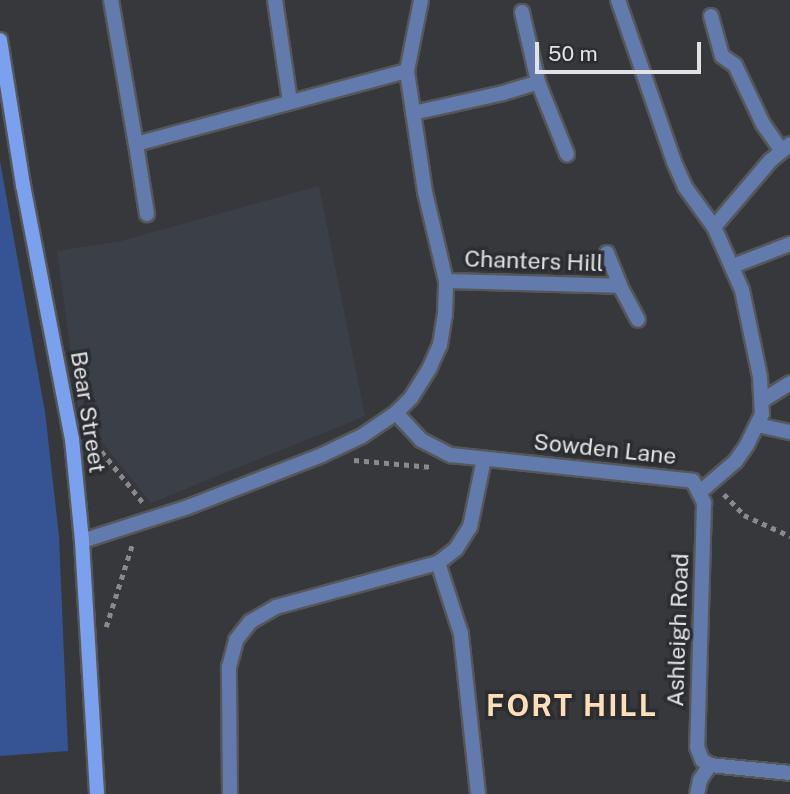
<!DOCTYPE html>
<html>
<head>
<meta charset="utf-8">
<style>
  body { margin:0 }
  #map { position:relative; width:790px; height:794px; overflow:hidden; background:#36383b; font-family:"Public Sans",sans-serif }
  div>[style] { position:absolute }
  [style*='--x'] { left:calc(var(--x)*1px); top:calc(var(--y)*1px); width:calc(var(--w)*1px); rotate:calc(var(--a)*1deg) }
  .built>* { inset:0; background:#3b3f48 }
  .green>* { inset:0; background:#365393 }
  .path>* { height:4.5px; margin-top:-2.25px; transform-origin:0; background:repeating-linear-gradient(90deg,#888a8d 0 5px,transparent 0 10px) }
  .roads { filter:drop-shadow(2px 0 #555759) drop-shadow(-2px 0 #555759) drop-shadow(0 2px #555759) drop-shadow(0 -2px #555759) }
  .lane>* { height:14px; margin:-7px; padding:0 7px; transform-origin:7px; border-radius:7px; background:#637bac }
  .street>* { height:14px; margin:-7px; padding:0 7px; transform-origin:7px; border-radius:7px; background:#637bac }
  .secondary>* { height:14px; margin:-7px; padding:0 7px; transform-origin:7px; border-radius:7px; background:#7ba0ed }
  span { translate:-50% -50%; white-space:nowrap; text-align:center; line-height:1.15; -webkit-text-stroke:7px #2c2d31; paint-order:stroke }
  .street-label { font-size:23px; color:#e0e2e4 }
  .district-label { font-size:30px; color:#fddeb9; font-weight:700; letter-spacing:2px }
  .scale { position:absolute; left:535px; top:42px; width:166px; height:32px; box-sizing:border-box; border:4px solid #e0e2e4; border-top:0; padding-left:9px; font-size:21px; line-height:24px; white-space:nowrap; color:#e0e2e4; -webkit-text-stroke:5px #2c2d31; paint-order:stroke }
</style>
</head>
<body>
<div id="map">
  <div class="built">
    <i style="clip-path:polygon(319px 186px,365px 416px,151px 503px,79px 413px,57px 251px,121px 241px)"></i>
  </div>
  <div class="green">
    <i style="clip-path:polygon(0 161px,45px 412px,59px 536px,68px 751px,0 756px)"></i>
  </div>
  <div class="path">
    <i style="--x:89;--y:436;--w:89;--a:50.9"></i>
    <i style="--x:354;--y:460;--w:78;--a:5.1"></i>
    <i style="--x:724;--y:494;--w:29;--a:46"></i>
    <i style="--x:744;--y:515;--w:51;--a:24.5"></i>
    <i style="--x:106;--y:627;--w:89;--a:-72.4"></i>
  </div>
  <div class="roads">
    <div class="lane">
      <i style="--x:711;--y:16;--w:41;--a:74.6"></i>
      <i style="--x:722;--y:56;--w:16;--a:35"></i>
      <i style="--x:735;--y:65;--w:65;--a:64.6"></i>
      <i style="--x:763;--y:124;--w:32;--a:55"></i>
      <i style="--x:733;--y:266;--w:61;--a:-21.1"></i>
      <i style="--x:763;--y:400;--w:32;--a:-32"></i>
    </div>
    <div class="street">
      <i style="--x:111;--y:0;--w:146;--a:80.2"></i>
      <i style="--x:136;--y:144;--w:281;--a:-15.1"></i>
      <i style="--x:275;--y:0;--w:103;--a:81.6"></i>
      <i style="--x:618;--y:0;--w:171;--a:70.9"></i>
      <i style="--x:674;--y:162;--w:27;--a:66"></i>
      <i style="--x:685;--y:187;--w:49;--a:54.1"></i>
      <i style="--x:714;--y:227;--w:69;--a:66"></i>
      <i style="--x:742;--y:290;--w:89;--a:78.3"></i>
      <i style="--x:760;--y:377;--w:37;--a:87"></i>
      <i style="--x:762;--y:414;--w:34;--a:116"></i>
      <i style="--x:747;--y:445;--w:19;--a:125"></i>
      <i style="--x:736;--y:461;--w:48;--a:139.3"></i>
      <i style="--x:522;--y:12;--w:72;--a:77.1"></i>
      <i style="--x:538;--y:82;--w:78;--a:68.1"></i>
      <i style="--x:413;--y:113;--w:92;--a:-12.5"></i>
      <i style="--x:503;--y:93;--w:37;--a:-17"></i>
      <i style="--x:136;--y:144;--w:71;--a:81.1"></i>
      <i style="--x:714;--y:227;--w:87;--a:-49.7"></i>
      <i style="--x:770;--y:161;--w:26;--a:-40"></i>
      <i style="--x:607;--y:253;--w:35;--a:68"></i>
      <i style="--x:620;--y:286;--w:38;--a:62"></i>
      <i style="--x:446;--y:281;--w:174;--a:1.6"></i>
      <i style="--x:396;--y:413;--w:21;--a:-45"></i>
      <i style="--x:411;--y:398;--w:36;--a:-58"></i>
      <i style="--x:430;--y:367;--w:24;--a:-66"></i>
      <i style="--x:440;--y:345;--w:30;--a:-81"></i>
      <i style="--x:445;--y:315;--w:34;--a:-88"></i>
      <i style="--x:446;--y:281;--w:91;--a:-103.3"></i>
      <i style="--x:425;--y:192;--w:122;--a:-98.5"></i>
      <i style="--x:407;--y:71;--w:72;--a:-78.8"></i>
      <i style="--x:757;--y:425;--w:34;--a:12"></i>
      <i style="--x:82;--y:541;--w:111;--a:-17.8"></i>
      <i style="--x:188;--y:507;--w:144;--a:-21.2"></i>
      <i style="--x:322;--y:455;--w:44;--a:-25.4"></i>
      <i style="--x:362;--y:436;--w:41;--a:-34.1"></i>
      <i style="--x:396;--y:413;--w:37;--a:47"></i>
      <i style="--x:421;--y:440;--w:34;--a:27"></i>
      <i style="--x:451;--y:455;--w:243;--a:6.1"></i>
      <i style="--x:693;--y:481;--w:25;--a:63"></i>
      <i style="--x:704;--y:503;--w:244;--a:91.6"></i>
      <i style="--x:697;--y:747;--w:14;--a:69"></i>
      <i style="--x:702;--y:760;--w:9;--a:32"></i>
      <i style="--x:710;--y:765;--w:18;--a:124"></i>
      <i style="--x:700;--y:780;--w:14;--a:102"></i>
      <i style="--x:710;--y:765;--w:80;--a:5.7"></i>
      <i style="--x:230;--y:794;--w:127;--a:-90.5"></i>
      <i style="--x:229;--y:667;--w:28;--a:-75"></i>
      <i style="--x:236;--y:640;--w:23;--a:-52"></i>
      <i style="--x:250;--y:622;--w:30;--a:-30"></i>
      <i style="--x:276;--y:607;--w:168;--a:-15.2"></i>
      <i style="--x:478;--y:794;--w:161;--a:-96.1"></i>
      <i style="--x:461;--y:634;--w:75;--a:-107.9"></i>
      <i style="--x:438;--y:563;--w:23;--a:-38"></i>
      <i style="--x:456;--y:549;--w:26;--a:-58"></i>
      <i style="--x:470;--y:527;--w:69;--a:-78.4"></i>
    </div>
    <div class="secondary">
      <i style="--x:0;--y:40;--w:147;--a:81"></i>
      <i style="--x:23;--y:185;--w:259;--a:79.1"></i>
      <i style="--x:72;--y:439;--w:102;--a:84.4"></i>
      <i style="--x:82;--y:541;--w:253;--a:86.6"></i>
    </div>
  </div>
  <div class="street-label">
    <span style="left:534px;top:261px;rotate:2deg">Chanters Hill</span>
    <span style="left:88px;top:412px;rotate:81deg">Bear Street</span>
    <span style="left:605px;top:449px;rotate:6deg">Sowden Lane</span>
    <span style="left:678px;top:630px;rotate:-88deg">Ashleigh Road</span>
  </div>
  <div class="district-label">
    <span style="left:572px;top:705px">FORT HILL</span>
  </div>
  <div class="scale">50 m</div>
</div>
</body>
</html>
